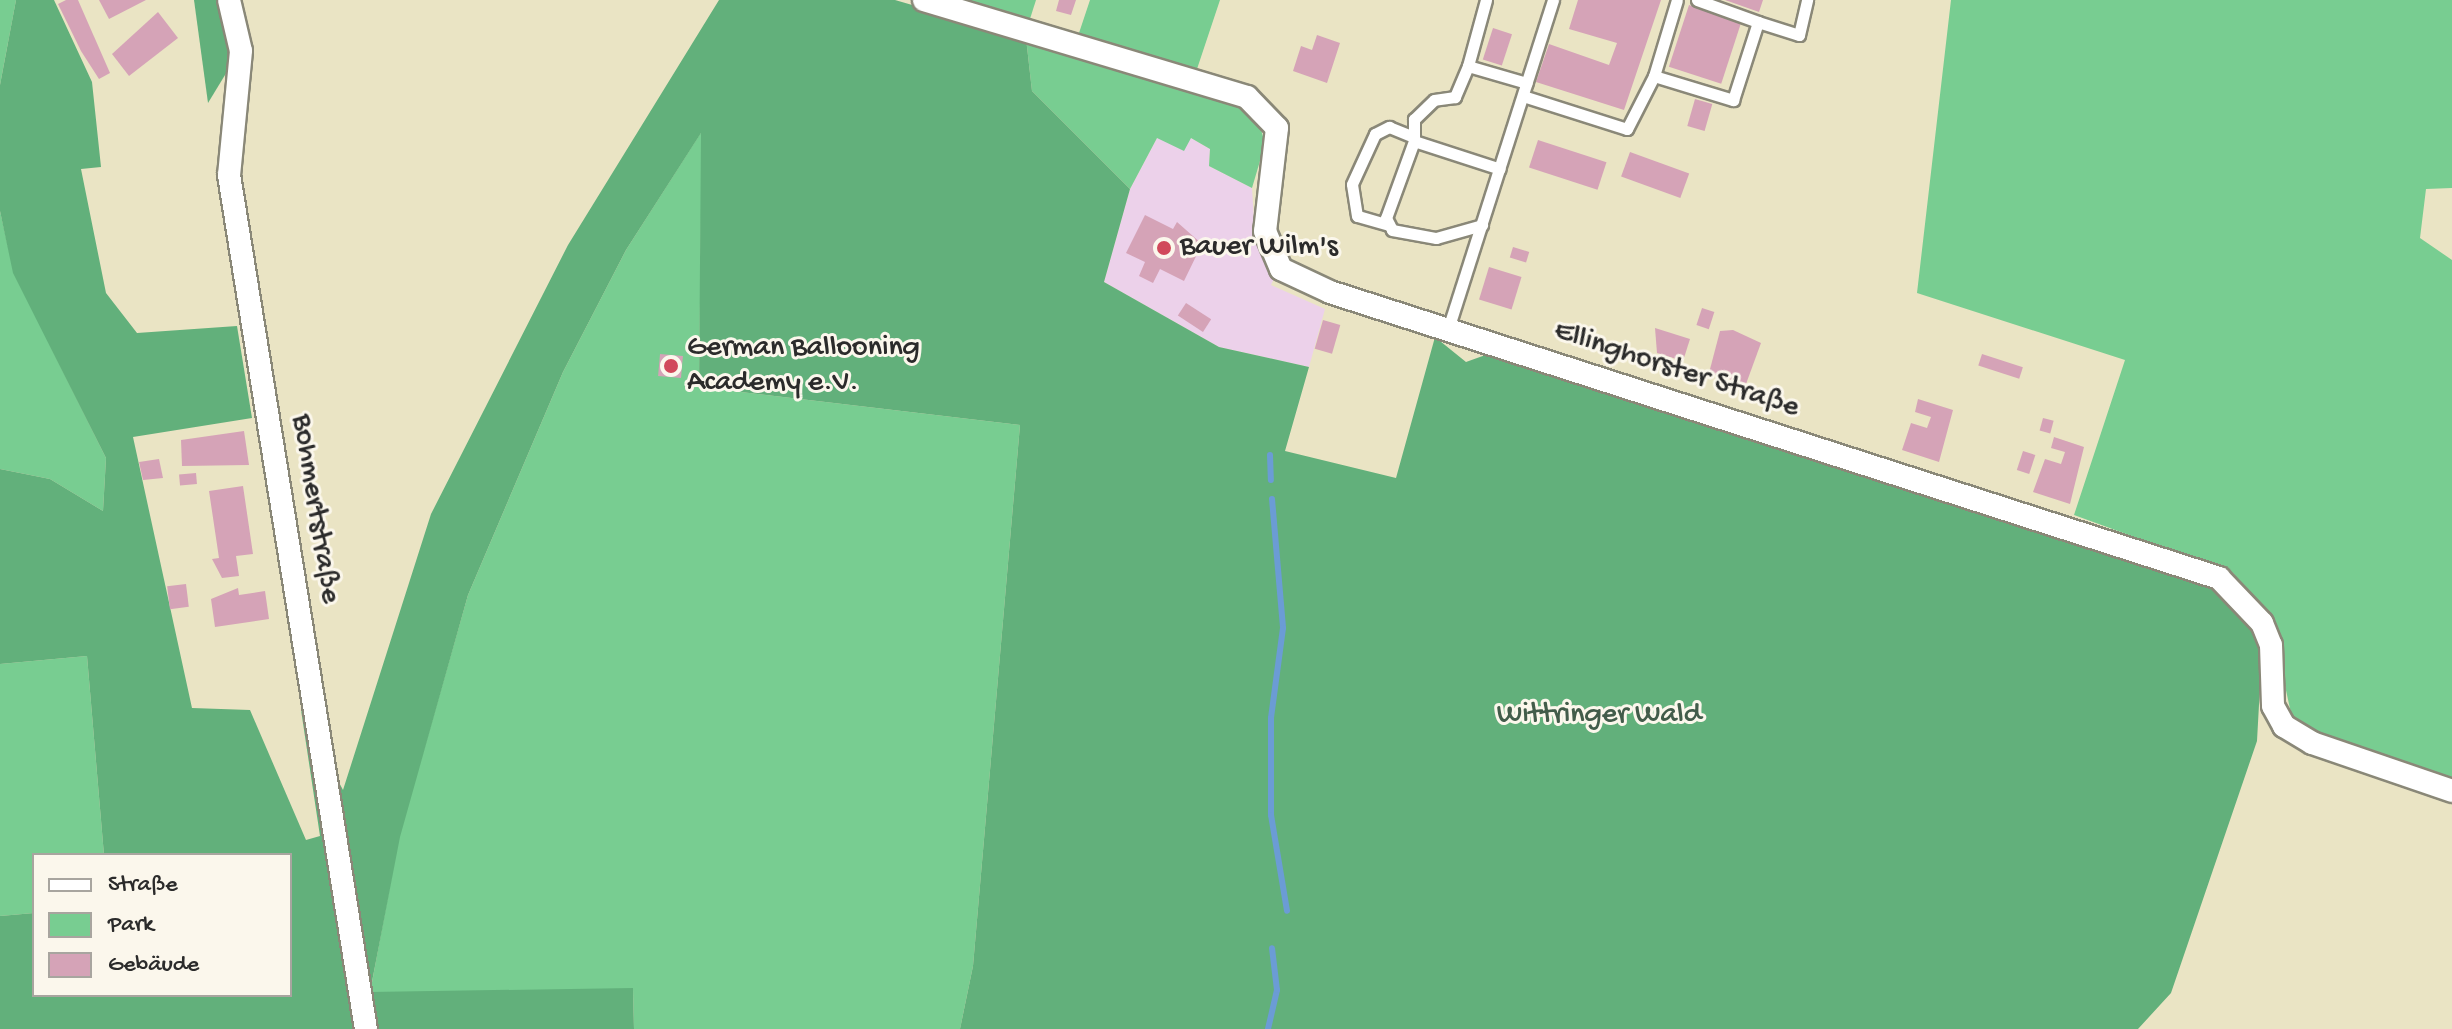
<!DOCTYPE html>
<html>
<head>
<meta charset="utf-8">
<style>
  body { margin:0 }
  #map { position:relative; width:2452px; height:1029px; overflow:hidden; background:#eae4c4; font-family:"Gochi Hand",sans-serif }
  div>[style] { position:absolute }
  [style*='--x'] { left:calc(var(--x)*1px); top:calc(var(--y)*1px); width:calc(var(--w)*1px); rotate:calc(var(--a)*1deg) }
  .built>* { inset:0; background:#ecd1ea }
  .green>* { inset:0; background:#78cd91 }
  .forest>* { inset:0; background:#62b07b }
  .stream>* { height:6px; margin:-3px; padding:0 3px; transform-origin:3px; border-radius:3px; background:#6b9cd5 }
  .building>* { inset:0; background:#d5a3b7; transform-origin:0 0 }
  .roads { filter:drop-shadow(2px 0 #8a8878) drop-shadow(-2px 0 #8a8878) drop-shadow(0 2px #8a8878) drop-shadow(0 -2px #8a8878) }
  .service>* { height:11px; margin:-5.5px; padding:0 5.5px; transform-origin:5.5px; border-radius:5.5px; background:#fff }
  .minor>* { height:22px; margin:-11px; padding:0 11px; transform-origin:11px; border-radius:11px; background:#fff }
  .dots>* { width:22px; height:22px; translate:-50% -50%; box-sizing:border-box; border:4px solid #fbf7ec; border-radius:50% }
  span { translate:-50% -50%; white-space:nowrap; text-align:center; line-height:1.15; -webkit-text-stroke:6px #fbf7ec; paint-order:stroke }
  .poi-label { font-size:30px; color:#2b2b2b }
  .left { translate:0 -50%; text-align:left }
  .street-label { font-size:30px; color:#2b2b2b }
  .park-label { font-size:30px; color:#425c4a }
  .legend { position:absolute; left:32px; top:853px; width:260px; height:144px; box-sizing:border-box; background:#fbf7ec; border:2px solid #a8a59f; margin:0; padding:10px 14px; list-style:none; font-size:24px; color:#2b2b2b }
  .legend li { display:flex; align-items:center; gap:16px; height:40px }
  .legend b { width:40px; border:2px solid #a8a59f }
</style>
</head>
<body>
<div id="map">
  <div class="built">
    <i style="clip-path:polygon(1157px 138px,1191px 138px,1210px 149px,1209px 166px,1252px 188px,1255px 237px,1276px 274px,1271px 285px,1325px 309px,1309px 367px,1219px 347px,1104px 282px,1130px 189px)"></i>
  </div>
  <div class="green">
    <i style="clip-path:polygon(0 0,16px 0,0 85px)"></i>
    <i style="clip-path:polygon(956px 0,1036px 0,1029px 22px)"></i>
    <i style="clip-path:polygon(1090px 0,1220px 0,1196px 72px,1078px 36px)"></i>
    <i style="clip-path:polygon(1951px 0,2452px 0,2452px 188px,2426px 189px,2420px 238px,2452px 260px,2452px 782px,2325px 740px,2292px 718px,2271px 621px,2233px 573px,2074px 515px,2125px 360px,1917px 293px)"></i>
    <i style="clip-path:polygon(1026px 38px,1245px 106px,1258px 118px,1265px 144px,1252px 188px,1209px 166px,1210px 149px,1191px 138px,1184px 151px,1157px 138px,1130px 189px,1032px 91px)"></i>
    <i style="clip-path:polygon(702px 131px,699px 387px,1020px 425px,973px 966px,960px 1029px,634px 1029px,633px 989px,370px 993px,399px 837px,468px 595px,563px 372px,626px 250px)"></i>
    <i style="clip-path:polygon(0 211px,14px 273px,106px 458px,103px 511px,50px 479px,0 469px)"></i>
    <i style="clip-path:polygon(87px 656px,104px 855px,34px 855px,34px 913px,0 916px,0 664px)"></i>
  </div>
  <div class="forest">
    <i style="clip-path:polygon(16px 0,54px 0,92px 82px,101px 167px,81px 169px,106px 293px,137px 333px,237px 326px,252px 418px,133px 437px,192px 708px,250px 710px,306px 840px,320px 836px,301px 710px,343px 790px,431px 514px,568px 245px,719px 0,895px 0,1026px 38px,1032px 91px,1130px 189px,1104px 282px,1219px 347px,1309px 367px,1285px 451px,1396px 478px,1435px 337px,1466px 362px,1491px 353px,2217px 590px,2250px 621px,2262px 650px,2257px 741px,2171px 993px,2138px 1029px,960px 1029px,973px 966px,1020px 425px,699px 387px,701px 133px,626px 250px,563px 372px,468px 595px,400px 837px,370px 992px,633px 988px,634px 1029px,0 1029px,0 916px,34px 913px,34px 995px,290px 995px,290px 855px,104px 855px,87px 656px,0 664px,0 469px,50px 479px,103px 511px,106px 458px,13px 273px,0 211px,0 85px)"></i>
    <i style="clip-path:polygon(194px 0,224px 0,239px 52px,208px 103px)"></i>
  </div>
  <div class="stream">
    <i style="--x:1270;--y:455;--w:25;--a:88"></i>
    <i style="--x:1272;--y:499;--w:129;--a:85.1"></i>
    <i style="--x:1283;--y:628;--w:91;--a:97.6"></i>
    <i style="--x:1271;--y:718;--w:97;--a:90"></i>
    <i style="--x:1271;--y:815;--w:97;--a:80.5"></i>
    <i style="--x:1268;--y:1029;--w:40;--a:-77"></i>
    <i style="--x:1277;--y:990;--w:42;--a:-96.8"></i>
  </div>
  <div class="building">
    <i style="clip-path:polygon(66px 0,78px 0,110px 73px,99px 79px,81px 51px,58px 4px)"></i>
    <i style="clip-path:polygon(99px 0,146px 0,109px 19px)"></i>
    <i style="clip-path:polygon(1059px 0,1076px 0,1071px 15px,1056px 11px)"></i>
    <i style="clip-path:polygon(1578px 0,1661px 0,1624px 110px,1536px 82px,1549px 44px,1609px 65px,1617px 43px,1569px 29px)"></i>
    <i style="clip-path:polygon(1725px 0,1763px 0,1759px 12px)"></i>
    <i style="left:1689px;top:5px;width:55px;height:65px;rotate:18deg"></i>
    <i style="clip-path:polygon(158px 12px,178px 38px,129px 76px,112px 54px)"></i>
    <i style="left:1493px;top:28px;width:20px;height:33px;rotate:18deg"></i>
    <i style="clip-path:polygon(1317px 35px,1340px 43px,1327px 83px,1293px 71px,1301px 46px,1312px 50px)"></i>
    <i style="left:1695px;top:99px;width:18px;height:28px;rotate:16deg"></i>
    <i style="left:1538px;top:140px;width:72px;height:29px;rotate:18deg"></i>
    <i style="left:1630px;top:152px;width:63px;height:26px;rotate:20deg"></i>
    <i style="clip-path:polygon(1145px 215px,1173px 229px,1177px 222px,1202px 244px,1184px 281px,1160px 269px,1153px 283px,1139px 276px,1145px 262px,1126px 253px)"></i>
    <i style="left:1513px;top:247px;width:17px;height:11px;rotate:17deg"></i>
    <i style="left:1489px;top:267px;width:34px;height:34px;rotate:17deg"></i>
    <i style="left:1186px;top:303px;width:30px;height:15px;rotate:33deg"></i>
    <i style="left:1702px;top:308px;width:13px;height:18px;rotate:18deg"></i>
    <i style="left:1323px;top:320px;width:18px;height:30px;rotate:16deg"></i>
    <i style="clip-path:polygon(1655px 328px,1690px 339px,1683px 361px,1657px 353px)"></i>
    <i style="clip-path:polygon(1733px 330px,1761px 343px,1746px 384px,1709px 373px,1720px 331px)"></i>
    <i style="left:660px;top:354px;width:23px;height:22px;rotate:5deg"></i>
    <i style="left:1982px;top:354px;width:43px;height:12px;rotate:18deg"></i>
    <i style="clip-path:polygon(1918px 399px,1953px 410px,1939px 462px,1902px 450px,1911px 423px,1927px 428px,1931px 417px,1915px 412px)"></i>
    <i style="left:2043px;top:418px;width:11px;height:13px;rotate:15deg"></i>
    <i style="clip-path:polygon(244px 431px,249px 465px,182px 466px,181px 440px)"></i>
    <i style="clip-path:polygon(2054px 437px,2084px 447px,2070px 504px,2033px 492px,2045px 459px,2061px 464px,2065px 452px,2051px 448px)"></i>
    <i style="left:2023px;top:451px;width:13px;height:20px;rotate:18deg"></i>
    <i style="clip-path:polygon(159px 459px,163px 478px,143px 480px,139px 462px)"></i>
    <i style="left:196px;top:473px;width:11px;height:17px;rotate:85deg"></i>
    <i style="clip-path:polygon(243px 486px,253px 554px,236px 556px,239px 576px,222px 578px,212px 559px,219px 558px,209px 491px)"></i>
    <i style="left:186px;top:584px;width:23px;height:19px;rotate:83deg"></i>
    <i style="clip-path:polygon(238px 588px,239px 595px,265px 591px,269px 619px,215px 627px,211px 599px)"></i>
  </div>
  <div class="roads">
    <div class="service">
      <i style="--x:1486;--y:0;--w:68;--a:105.3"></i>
      <i style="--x:1468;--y:66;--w:61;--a:16.1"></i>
      <i style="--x:1697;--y:0;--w:65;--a:19.8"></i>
      <i style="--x:1468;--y:66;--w:34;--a:113"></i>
      <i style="--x:1455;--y:97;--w:21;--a:172"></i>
      <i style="--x:1434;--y:100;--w:28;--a:136"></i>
      <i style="--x:1414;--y:119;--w:22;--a:90"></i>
      <i style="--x:1414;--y:141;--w:90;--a:18"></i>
      <i style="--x:1654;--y:76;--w:79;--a:-73.2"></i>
      <i style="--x:1523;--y:96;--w:109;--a:17.6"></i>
      <i style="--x:1627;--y:129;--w:59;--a:-63"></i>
      <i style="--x:1654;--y:76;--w:83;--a:16.9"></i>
      <i style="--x:1733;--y:100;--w:82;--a:-72.2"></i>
      <i style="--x:1758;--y:22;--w:43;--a:17.6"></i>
      <i style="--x:1799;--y:35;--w:36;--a:-77"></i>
      <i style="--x:1414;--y:141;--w:82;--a:110"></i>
      <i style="--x:1386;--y:218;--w:13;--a:63"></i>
      <i style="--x:1392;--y:230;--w:45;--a:10.3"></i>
      <i style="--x:1436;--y:238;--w:48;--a:-15.8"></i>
      <i style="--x:1389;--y:225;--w:33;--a:-164"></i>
      <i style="--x:1357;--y:216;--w:32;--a:-99"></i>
      <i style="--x:1352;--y:184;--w:55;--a:-65.3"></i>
      <i style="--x:1375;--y:134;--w:16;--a:-27"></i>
      <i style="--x:1389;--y:127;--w:27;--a:22"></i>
      <i style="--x:1448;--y:329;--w:345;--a:-72.3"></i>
    </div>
    <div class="minor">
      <i style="--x:229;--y:0;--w:52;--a:76.8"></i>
      <i style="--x:241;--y:51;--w:125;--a:95.5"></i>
      <i style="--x:229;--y:175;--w:865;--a:80.89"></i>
      <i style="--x:924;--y:0;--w:337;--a:16.7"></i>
      <i style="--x:1247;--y:97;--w:43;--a:45.9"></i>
      <i style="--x:1277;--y:128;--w:104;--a:96.6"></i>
      <i style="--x:1265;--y:231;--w:41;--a:67.2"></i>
      <i style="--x:1281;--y:269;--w:54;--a:25.1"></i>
      <i style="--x:1330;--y:292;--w:934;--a:17.83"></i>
      <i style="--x:2219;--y:578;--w:62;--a:46.3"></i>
      <i style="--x:2262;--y:623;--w:24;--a:68"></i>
      <i style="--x:2271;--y:645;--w:61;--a:88.1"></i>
      <i style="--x:2273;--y:706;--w:23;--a:61"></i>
      <i style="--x:2284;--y:726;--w:33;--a:31"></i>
      <i style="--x:2312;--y:743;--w:148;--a:18.9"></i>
    </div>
  </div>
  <div class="dots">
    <i style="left:1164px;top:248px;background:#d1495b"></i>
    <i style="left:671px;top:366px;background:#d1495b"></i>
  </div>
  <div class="poi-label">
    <span class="left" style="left:1180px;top:248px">Bauer Wilm's</span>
    <span class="left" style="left:687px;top:366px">German Ballooning<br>Academy e.V.</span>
  </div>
  <div class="street-label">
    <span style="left:1676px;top:371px;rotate:18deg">Ellinghorster Straße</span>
    <span style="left:314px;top:509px;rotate:81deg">Bohmertstraße</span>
  </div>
  <div class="park-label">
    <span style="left:1599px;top:716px">Wittringer Wald</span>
  </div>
  <ul class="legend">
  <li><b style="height:10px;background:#fff"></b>Straße</li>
  <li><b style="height:22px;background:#78cd91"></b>Park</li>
  <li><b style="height:22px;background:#d5a3b7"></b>Gebäude</li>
  </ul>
</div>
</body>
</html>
